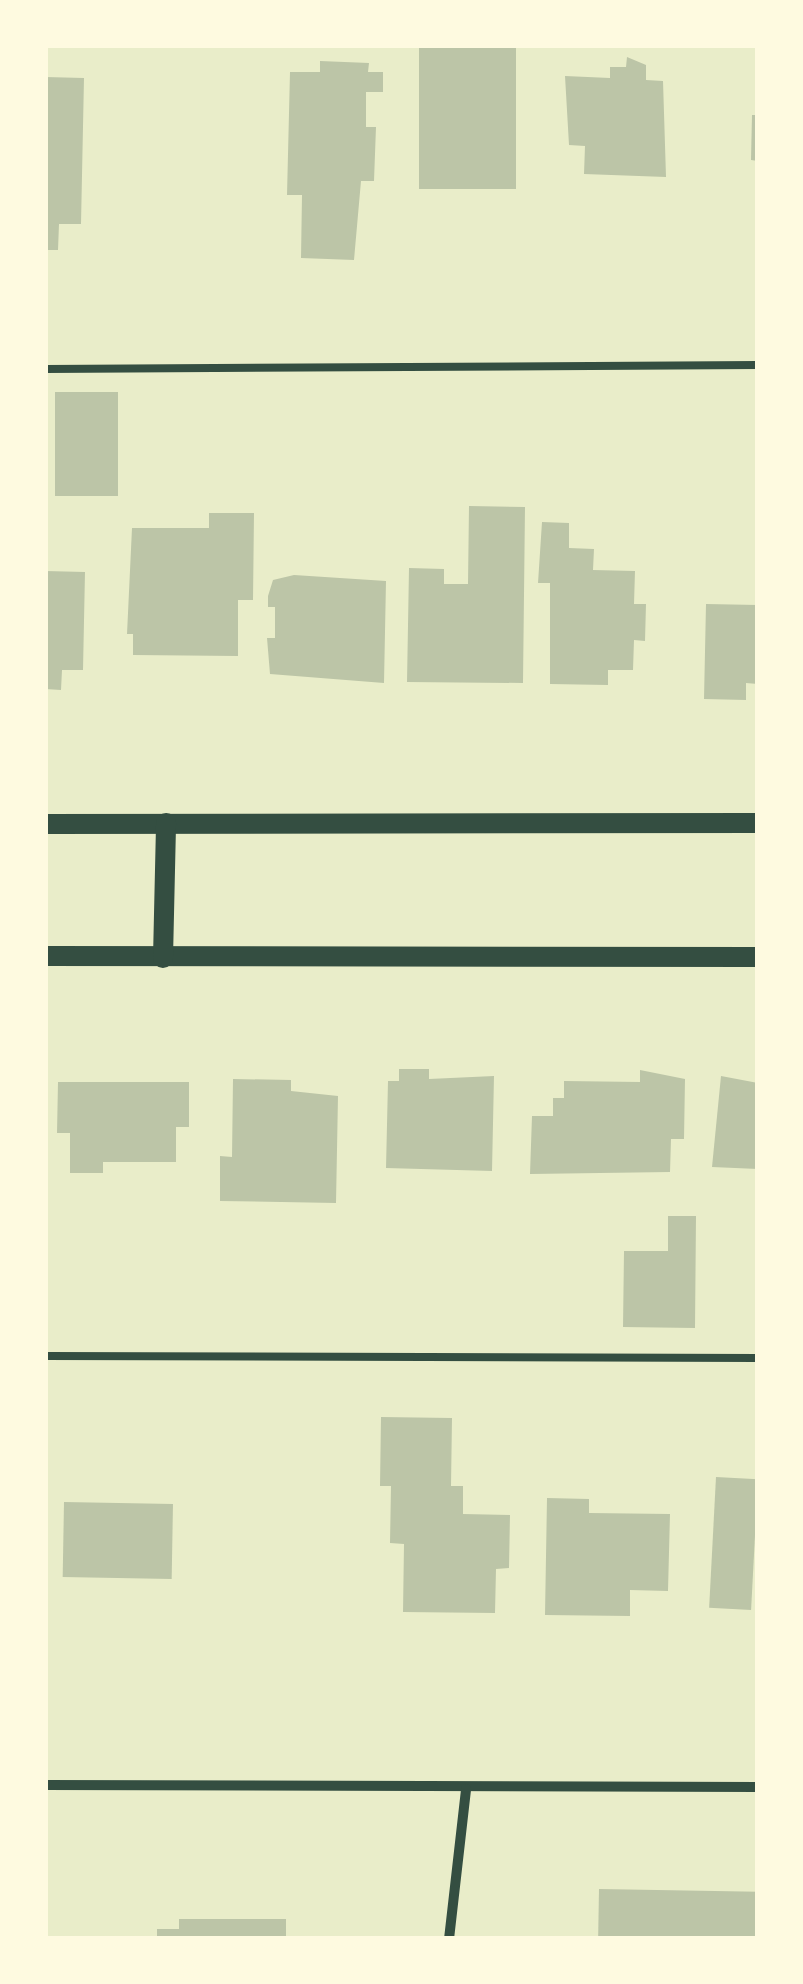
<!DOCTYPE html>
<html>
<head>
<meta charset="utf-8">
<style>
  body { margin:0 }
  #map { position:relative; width:803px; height:1984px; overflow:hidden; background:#e9edc9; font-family:Ubuntu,sans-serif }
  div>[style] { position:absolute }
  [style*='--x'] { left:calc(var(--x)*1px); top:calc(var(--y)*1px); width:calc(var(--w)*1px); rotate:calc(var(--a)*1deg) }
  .building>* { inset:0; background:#bcc5a7; transform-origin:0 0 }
  .service>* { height:8px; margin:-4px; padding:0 4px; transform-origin:4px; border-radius:4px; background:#344e41 }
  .minor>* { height:10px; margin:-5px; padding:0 5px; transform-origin:5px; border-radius:5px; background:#344e41 }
  .secondary>* { height:20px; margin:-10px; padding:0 10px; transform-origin:10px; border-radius:10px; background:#344e41 }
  span { translate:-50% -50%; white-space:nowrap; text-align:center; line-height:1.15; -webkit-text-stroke:8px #fefae0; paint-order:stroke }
  .frame { position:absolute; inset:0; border:48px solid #fefae0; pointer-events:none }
</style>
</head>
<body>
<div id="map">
  <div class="building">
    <i style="left:419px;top:45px;width:97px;height:144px"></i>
    <i style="clip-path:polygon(627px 57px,646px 65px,646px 80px,663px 81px,666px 177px,584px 174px,585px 146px,569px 145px,565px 76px,610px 78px,610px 67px,626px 67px)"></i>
    <i style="clip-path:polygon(320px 61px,369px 63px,368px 72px,383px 72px,383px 92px,366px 92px,366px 127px,376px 127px,374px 181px,361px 181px,354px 260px,301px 258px,302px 195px,287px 195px,290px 72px,320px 72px)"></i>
    <i style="clip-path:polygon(45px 77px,84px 78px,81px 224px,59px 224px,58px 250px,45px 250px)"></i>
    <i style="clip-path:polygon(752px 115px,758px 115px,758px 161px,751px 160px)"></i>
    <i style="left:55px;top:392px;width:63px;height:104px"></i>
    <i style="clip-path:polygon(469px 506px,525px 507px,523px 683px,407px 682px,409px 568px,444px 569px,444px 584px,468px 584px)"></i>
    <i style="clip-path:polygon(209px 513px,254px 513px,253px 600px,238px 600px,238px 656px,133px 655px,133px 634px,127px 634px,132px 528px,209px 528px)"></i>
    <i style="clip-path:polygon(542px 522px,569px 523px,569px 548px,594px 549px,593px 570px,635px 571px,634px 604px,646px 604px,645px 641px,634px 640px,633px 670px,608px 670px,608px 685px,550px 684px,550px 583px,538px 583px)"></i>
    <i style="clip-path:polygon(45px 571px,85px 572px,83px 670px,62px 670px,61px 690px,45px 689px)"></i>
    <i style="clip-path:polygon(294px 575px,386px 581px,384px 683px,270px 674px,267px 638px,275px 638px,275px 607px,268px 607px,268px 596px,273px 580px)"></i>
    <i style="clip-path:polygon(706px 604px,758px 605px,758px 684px,746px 683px,746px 700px,704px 699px)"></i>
    <i style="clip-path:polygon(399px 1069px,429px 1069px,429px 1079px,494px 1076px,492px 1171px,386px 1168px,388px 1081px,399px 1081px)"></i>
    <i style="clip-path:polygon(640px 1070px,685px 1079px,684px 1139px,671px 1139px,670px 1172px,530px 1174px,532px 1116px,553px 1116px,553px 1098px,564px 1098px,564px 1081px,640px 1082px)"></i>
    <i style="clip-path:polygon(721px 1076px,758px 1083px,758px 1169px,712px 1167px)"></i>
    <i style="clip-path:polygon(233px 1079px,291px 1080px,291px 1091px,338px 1096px,336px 1203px,220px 1201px,220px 1156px,232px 1157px)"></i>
    <i style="clip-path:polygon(58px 1082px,189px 1082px,189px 1127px,176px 1127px,176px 1162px,103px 1162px,103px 1173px,70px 1173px,70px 1133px,57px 1133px)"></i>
    <i style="clip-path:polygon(668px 1216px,696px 1216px,695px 1328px,623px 1327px,624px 1251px,668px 1251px)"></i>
    <i style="clip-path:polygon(381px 1417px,452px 1418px,451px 1486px,463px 1486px,463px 1514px,510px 1515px,509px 1568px,496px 1569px,495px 1613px,403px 1612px,404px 1544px,390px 1543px,391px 1486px,380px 1486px)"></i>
    <i style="left:716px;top:1477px;width:42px;height:131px;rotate:3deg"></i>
    <i style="clip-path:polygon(547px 1498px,589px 1499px,589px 1513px,670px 1514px,668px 1591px,630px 1590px,630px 1616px,545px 1615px)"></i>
    <i style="left:64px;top:1502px;width:109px;height:75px;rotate:1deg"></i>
    <i style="left:599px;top:1889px;width:159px;height:50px;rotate:1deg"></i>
    <i style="clip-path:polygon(179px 1919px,286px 1919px,286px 1939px,157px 1939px,157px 1929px,179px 1929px)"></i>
  </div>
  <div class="service">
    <i style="--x:45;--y:369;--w:713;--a:-0.32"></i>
    <i style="--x:45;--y:1356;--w:713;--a:0.16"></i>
  </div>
  <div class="minor">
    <i style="--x:45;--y:1785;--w:713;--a:0.16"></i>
    <i style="--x:449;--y:1939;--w:151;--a:-83.5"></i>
  </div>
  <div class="secondary">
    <i style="--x:45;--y:824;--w:713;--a:-0.08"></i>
    <i style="--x:45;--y:956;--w:713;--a:0.08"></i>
    <i style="--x:163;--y:958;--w:135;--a:-88.7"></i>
  </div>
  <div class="frame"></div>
</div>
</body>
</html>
